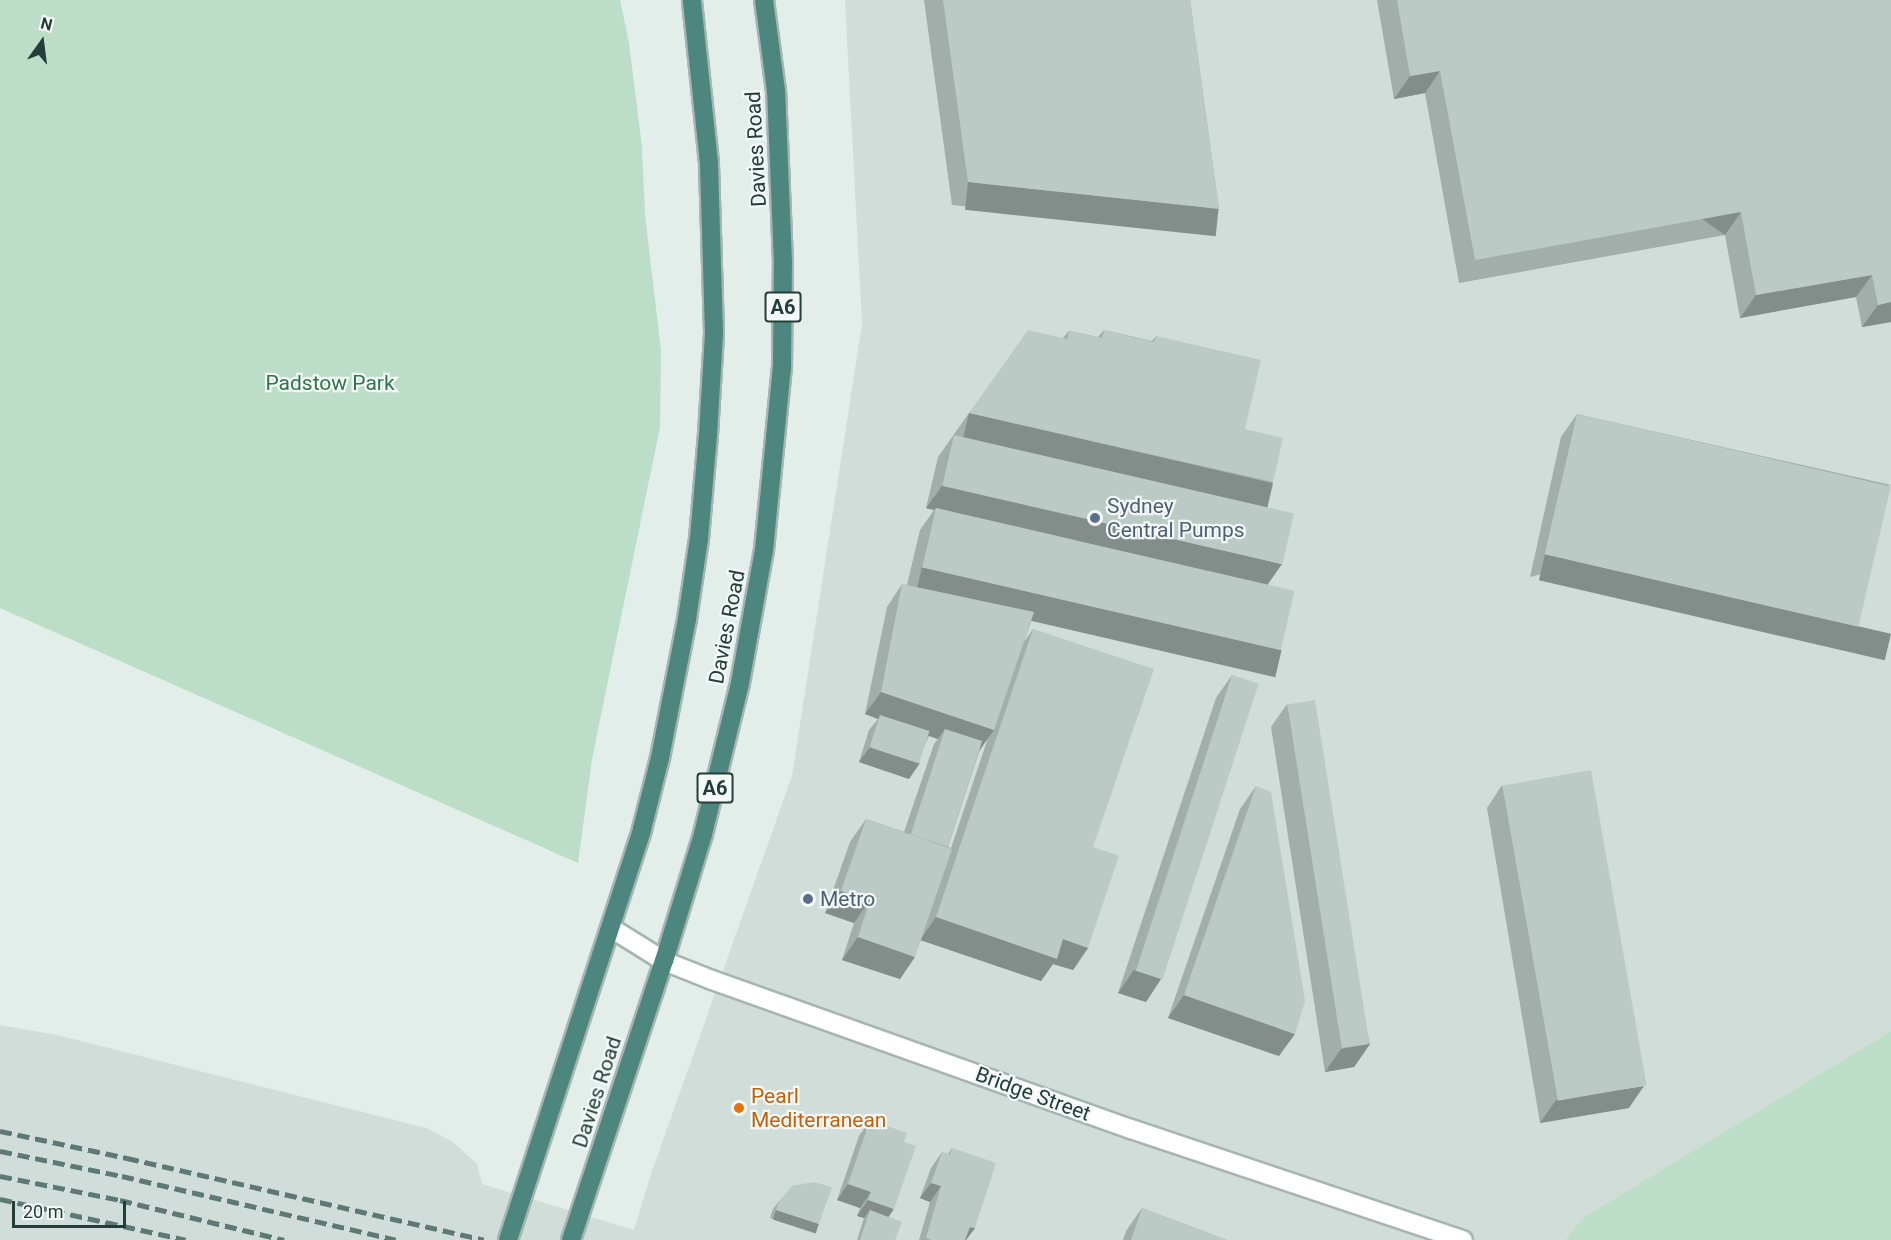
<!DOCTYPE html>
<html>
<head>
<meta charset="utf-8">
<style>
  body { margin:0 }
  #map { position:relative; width:1891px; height:1240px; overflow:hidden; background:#e3ede9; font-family:Roboto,sans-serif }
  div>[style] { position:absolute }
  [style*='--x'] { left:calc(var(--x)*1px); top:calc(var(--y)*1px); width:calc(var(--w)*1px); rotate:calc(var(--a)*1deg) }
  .built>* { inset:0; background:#d1ddd8 }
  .green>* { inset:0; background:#bcddc8 }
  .roads { filter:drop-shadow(2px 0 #a6b5b1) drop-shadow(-2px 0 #a6b5b1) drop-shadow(0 2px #a6b5b1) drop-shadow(0 -2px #a6b5b1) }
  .minor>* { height:18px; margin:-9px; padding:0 9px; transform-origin:9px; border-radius:9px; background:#fff }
  .trunk>* { height:18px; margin:-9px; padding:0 9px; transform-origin:9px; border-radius:9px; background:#4c867e }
  .rail>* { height:4.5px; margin-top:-2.25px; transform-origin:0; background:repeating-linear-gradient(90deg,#5e7974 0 12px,transparent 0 18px) }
  .wall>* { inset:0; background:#a1aea9 }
  .shaded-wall>* { inset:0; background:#838d8a; transform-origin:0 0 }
  .building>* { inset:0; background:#bbcac5; transform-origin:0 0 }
  .dots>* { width:16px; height:16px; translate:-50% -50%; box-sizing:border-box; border:3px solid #f4f9f7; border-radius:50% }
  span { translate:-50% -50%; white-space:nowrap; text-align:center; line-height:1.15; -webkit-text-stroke:4.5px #f4f9f7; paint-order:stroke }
  .shield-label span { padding:2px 4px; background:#f4f9f7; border:2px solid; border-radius:4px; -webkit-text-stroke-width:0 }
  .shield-label { font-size:20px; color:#233e39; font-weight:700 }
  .street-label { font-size:21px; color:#233e39 }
  .park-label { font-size:21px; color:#2e744f }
  .service-label { font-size:21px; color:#4e5e75 }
  .left { translate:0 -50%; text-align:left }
  .food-label { font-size:21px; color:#c56008 }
  .north { position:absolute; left:12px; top:12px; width:60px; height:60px; -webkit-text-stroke:4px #f4f9f7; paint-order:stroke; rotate:14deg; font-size:16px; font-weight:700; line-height:24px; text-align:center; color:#233e39 }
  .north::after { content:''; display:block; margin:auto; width:21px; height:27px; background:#233e39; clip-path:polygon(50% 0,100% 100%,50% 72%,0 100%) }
  .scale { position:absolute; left:12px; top:1201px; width:114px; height:27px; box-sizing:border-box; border:3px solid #233e39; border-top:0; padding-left:8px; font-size:18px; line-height:21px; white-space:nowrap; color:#233e39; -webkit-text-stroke:4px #f4f9f7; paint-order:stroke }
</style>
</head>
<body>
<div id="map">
  <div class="built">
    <i style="clip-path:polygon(845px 0,1891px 0,1891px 1031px,1584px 1217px,1565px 1240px,0 1240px,0 1025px,57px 1035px,426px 1128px,453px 1142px,477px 1164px,482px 1184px,634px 1230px,650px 1177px,792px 776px,862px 324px)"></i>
  </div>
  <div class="green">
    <i style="clip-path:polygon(0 0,620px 0,629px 43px,642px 147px,645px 215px,661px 351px,660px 427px,592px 759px,578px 863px,0 608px)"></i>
    <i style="clip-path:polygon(1891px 1031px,1891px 1240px,1565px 1240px,1584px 1217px)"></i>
  </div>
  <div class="roads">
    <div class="minor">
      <i style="--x:611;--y:928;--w:62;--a:31.9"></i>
      <i style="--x:664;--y:961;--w:52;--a:21.6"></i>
      <i style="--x:712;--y:980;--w:445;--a:19.6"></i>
      <i style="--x:1131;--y:1129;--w:350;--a:18.5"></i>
    </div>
    <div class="trunk">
      <i style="--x:508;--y:1240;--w:432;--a:-71.9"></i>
      <i style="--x:642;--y:829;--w:73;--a:-75.8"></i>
      <i style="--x:660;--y:758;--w:142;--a:-79"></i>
      <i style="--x:687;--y:619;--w:81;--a:-81.5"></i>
      <i style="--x:699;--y:539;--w:104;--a:-85.1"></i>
      <i style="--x:708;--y:435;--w:102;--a:-86.6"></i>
      <i style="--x:714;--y:333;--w:170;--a:-91.7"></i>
      <i style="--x:709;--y:163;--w:164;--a:-96"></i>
      <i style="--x:571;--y:1240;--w:294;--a:-71.6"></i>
      <i style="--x:664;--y:961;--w:133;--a:-72.9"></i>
      <i style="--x:703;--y:834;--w:155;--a:-76.2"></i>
      <i style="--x:740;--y:683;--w:135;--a:-79.8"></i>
      <i style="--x:764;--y:550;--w:183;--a:-84.4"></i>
      <i style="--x:782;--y:368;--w:105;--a:-89.5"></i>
      <i style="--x:783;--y:263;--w:172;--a:-92.3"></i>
      <i style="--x:776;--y:91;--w:92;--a:-97.5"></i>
    </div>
  </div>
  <div class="rail">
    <i style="--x:0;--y:1131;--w:130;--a:12"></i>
    <i style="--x:127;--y:1158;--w:366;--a:12.9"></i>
    <i style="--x:0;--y:1151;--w:125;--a:11.6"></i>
    <i style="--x:122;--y:1176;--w:281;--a:13.1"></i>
    <i style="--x:0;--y:1176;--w:122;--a:11.3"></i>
    <i style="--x:120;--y:1200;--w:169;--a:13.7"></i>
    <i style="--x:0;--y:1199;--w:190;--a:12.4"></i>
  </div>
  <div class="wall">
    <i style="clip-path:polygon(924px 0,1190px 0,1219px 209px,1203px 232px,952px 205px)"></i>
    <i style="clip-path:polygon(1377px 0,1891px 0,1891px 322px,1862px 327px,1856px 297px,1740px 318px,1725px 235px,1459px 283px,1425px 93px,1394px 99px)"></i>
    <i style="clip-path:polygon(evenodd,1104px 330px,1152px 341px,1156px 336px,1245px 429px,1273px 482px,1257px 504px,1268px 585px,1281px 651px,1265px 674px,1032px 619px,1024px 642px,1033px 629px,1093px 847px,1088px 948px,1073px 970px,1053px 964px,1041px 981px,921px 940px,900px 979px,842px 960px,854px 923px,825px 913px,850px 842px,866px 819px,904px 832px,934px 744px,938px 739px,929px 736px,909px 779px,859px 762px,869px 730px,878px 719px,865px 714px,887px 607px,902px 584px,907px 585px,920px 530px,934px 510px,926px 508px,938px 457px,969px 413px,1063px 338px,1069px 331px,1098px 337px,1104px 330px,988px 738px,951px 848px,948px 847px,979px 752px,988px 738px)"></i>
    <i style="clip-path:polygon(1577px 414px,1891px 485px,1530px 577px,1561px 437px)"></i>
    <i style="clip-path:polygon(1232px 675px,1161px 979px,1146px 1002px,1118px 993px,1216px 698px)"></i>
    <i style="clip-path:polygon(1287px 704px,1370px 1044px,1354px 1067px,1325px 1072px,1271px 727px)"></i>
    <i style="clip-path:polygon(1502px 785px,1629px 1108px,1540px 1123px,1487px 808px)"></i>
    <i style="clip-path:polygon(1256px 786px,1279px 1056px,1168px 1018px,1240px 809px)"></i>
    <i style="clip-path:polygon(870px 1120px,904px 1142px,888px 1217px,895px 1240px,857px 1240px,864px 1218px,857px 1216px,860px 1208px,837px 1200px,859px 1136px)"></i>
    <i style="clip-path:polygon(952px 1148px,975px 1228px,966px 1240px,919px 1240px,930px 1202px,920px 1198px,931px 1168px,942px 1152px,948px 1154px)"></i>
    <i style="clip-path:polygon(779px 1201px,819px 1224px,813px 1232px,770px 1218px,773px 1209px)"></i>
    <i style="clip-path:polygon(1142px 1208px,1227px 1240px,1123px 1240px,1126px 1231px)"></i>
  </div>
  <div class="shaded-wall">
    <i style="clip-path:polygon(1440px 71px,1425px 93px,1394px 99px,1410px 76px)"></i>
    <i style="left:968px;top:182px;width:252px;height:28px;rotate:6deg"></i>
    <i style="left:1741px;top:212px;width:28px;height:270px;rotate:125deg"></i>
    <i style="clip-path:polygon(1872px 275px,1856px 297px,1740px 318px,1756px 295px)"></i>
    <i style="clip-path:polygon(1891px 302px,1891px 322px,1862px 327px,1878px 305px)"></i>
    <i style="left:969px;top:413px;width:312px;height:28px;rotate:13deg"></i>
    <i style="clip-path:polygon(942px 486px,1282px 564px,1266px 587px,936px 508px,934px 510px,926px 508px)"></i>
    <i style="left:1545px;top:554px;width:355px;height:27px;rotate:13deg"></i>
    <i style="left:922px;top:567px;width:369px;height:28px;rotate:13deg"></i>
    <i style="clip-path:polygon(881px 692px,994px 730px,978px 752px,945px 729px,938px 739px,879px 719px,880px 715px,878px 719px,865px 714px)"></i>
    <i style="clip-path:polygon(870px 747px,920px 763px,909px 779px,859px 762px)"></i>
    <i style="clip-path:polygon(841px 891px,870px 900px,854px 923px,825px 913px)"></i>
    <i style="clip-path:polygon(936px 917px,1063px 939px,1088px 948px,1073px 970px,1053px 964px,1041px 981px,920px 940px)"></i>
    <i style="clip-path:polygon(858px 937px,915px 957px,900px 979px,842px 960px)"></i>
    <i style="clip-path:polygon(1134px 970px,1161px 979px,1146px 1002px,1118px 993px)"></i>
    <i style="clip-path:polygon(1184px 995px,1295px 1034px,1279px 1056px,1168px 1018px)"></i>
    <i style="clip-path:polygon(1370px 1044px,1354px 1067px,1325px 1072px,1341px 1049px)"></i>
    <i style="clip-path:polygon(1644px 1086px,1629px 1108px,1540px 1123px,1556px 1100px)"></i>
    <i style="clip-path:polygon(931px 1183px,941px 1186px,930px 1202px,920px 1198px)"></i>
    <i style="clip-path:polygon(848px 1184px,871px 1192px,860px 1208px,837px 1200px)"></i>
    <i style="clip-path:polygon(868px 1200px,894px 1209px,883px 1225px,870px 1210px,864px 1218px,857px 1216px)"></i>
    <i style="left:776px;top:1210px;width:45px;height:10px;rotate:18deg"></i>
    <i style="clip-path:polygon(970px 1227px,975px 1228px,966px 1240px,960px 1240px)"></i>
  </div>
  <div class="building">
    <i style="clip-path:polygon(943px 0,1190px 0,1219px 209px,968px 182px)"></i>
    <i style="clip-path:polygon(1397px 0,1891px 0,1891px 302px,1878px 305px,1872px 275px,1756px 295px,1741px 212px,1475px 260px,1440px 71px,1410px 76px)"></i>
    <i style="clip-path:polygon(1028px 330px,1067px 339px,1069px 331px,1102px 338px,1104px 330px,1154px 342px,1156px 336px,1261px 360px,1245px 429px,1283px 438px,1273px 482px,969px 413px)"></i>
    <i style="left:1577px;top:414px;width:322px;height:144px;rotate:13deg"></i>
    <i style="left:954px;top:435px;width:349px;height:52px;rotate:13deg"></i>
    <i style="left:936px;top:508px;width:368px;height:61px;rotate:13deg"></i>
    <i style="clip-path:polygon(902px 584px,1034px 612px,994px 730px,881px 692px)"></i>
    <i style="clip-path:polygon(1033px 629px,1154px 669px,1093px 847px,1119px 856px,1088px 948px,1063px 939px,1057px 959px,936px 917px)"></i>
    <i style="left:1232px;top:675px;width:28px;height:311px;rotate:18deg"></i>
    <i style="left:1315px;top:700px;width:348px;height:28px;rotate:81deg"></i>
    <i style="left:880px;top:715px;width:52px;height:34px;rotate:18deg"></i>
    <i style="left:945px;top:729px;width:39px;height:111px;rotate:18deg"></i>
    <i style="left:1591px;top:770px;width:320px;height:90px;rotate:80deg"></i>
    <i style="clip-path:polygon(1256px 786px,1271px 792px,1305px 1001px,1295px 1034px,1184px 995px)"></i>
    <i style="clip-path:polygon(866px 819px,952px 849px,915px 957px,858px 937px,870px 900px,841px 891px)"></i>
    <i style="clip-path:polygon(870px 1120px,907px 1133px,904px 1142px,916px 1146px,894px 1209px,868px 1200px,871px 1192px,848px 1184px)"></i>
    <i style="clip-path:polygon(952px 1148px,996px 1163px,975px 1228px,970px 1227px,965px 1240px,932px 1240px,926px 1238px,941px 1186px,931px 1183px,942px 1152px,950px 1155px)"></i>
    <i style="clip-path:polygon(814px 1182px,832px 1187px,819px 1224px,776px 1210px,779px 1201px,792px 1186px)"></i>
    <i style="clip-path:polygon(1142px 1208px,1227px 1240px,1131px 1240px)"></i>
    <i style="clip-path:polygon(870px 1210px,902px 1222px,895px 1240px,860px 1240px)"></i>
  </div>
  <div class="dots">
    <i style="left:1095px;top:518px;background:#5c6f8a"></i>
    <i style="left:808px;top:899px;background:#5c6f8a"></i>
    <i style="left:739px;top:1108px;background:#e8710a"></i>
  </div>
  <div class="shield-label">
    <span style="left:783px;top:307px">A6</span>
    <span style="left:715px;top:788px">A6</span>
  </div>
  <div class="street-label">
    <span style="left:756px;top:149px;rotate:-93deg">Davies Road</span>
    <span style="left:727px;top:627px;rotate:-79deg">Davies Road</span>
    <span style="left:597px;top:1092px;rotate:-72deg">Davies Road</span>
    <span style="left:1033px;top:1094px;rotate:20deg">Bridge Street</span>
  </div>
  <div class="park-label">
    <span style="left:330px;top:383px">Padstow Park</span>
  </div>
  <div class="service-label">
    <span class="left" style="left:1107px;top:518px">Sydney<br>Central Pumps</span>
    <span class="left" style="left:820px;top:899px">Metro</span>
  </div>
  <div class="food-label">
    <span class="left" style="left:751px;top:1108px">Pearl<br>Mediterranean</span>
  </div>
  <div class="north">N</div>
  <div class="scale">20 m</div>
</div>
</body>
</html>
